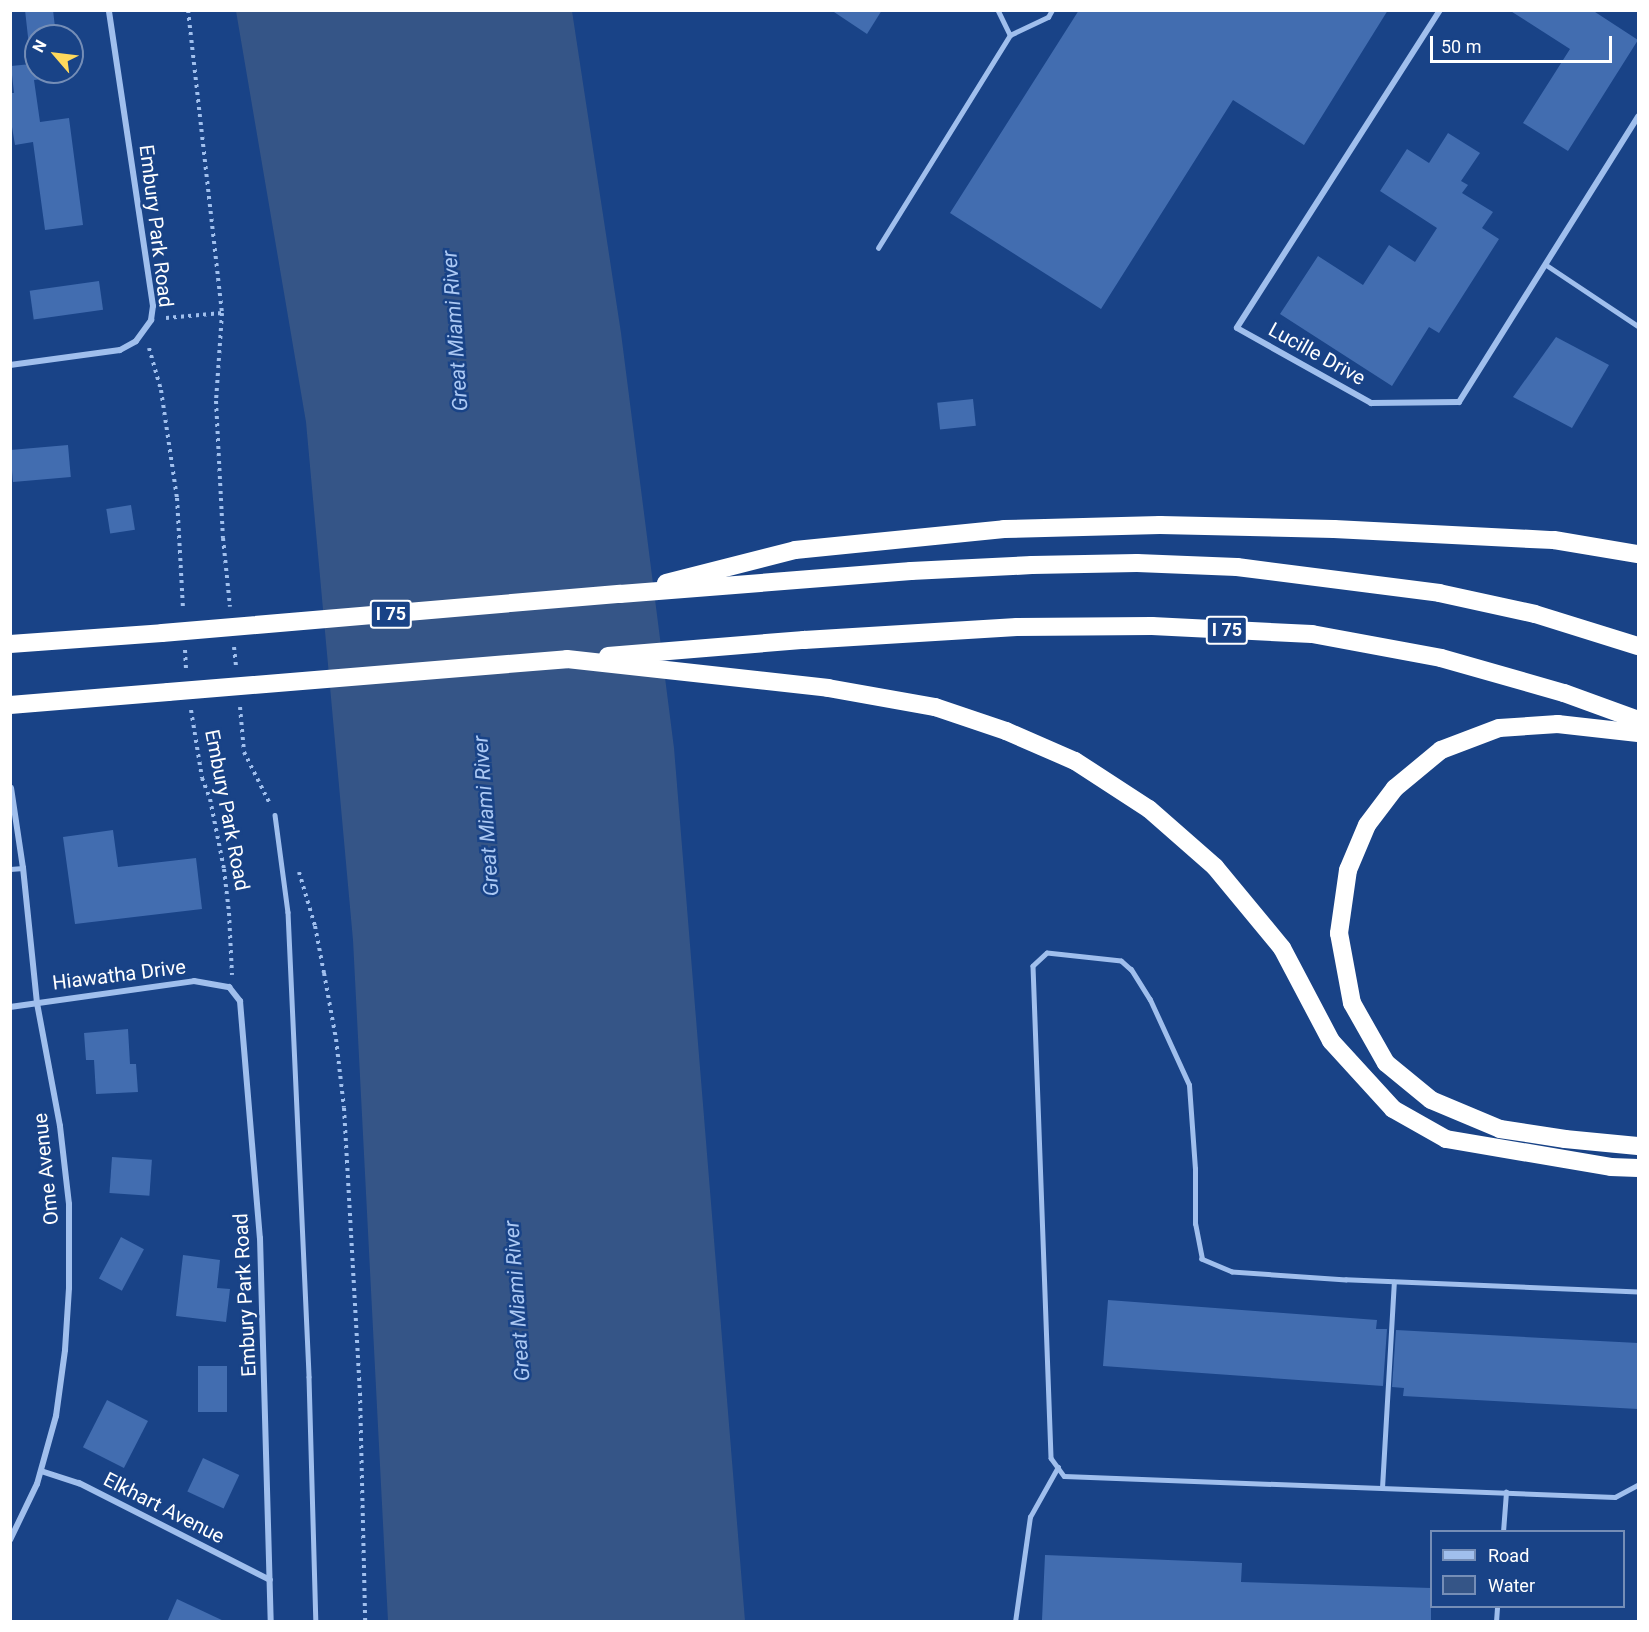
<!DOCTYPE html>
<html>
<head>
<meta charset="utf-8">
<style>
  body { margin:0 }
  #map { position:relative; width:1649px; height:1632px; overflow:hidden; background:#194387; font-family:Roboto,sans-serif }
  div>[style] { position:absolute }
  [style*='--x'] { left:calc(var(--x)*1px); top:calc(var(--y)*1px); width:calc(var(--w)*1px); rotate:calc(var(--a)*1deg) }
  .water>* { inset:0; background:#355587 }
  .building>* { inset:0; background:#426db0; transform-origin:0 0 }
  .path>* { height:4px; margin-top:-2px; transform-origin:0; background:repeating-linear-gradient(90deg,#a0bfed 0 3px,transparent 0 7.5px) }
  .lane>* { height:4.5px; margin:-2.25px; padding:0 2.25px; transform-origin:2.25px; border-radius:2.25px; background:#a0bfed }
  .street>* { height:6px; margin:-3px; padding:0 3px; transform-origin:3px; border-radius:3px; background:#a0bfed }
  .highway>* { height:18px; margin:-9px; padding:0 9px; transform-origin:9px; border-radius:9px; background:#fff }
  .highway-bridge>* { height:18px; margin:-9px; padding:0 9px; transform-origin:9px; border-radius:9px; background:#fff }
  span { translate:-50% -50%; white-space:nowrap; text-align:center; line-height:1.15; -webkit-text-stroke:5px #194387; paint-order:stroke }
  .shield-label span { padding:2px 4px; background:#194387; border:2px solid; border-radius:4px; -webkit-text-stroke-width:0 }
  .shield-label { font-size:18px; color:#fff; font-weight:700 }
  .street-label { font-size:20px; color:#fff }
  .water-label { font-size:21px; color:#acc9f4; font-style:italic }
  .frame { position:absolute; inset:0; border:12px solid #fff; pointer-events:none }
  .legend { position:absolute; left:1430px; top:1530px; width:195px; height:78px; box-sizing:border-box; background:#194387; border:2px solid #758eb7; margin:0; padding:8px 10px; list-style:none; font-size:18px; color:#fff }
  .legend li { display:flex; align-items:center; gap:12px; height:30px }
  .legend b { width:30px; border:2px solid #758eb7 }
  .north { position:absolute; left:24px; top:24px; width:60px; height:60px; box-sizing:border-box; background:#194387; border:2px solid #758eb7; border-radius:50%; rotate:298deg; font-size:16px; font-weight:700; line-height:24px; text-align:center; color:#fff }
  .north::after { content:''; display:block; margin:auto; width:21px; height:27px; background:#ffd95c; clip-path:polygon(50% 0,100% 100%,50% 72%,0 100%) }
  .scale { position:absolute; left:1430px; top:36px; width:182px; height:27px; box-sizing:border-box; border:3px solid #fff; border-top:0; padding-left:8px; font-size:18px; line-height:21px; white-space:nowrap; color:#fff; -webkit-text-stroke:4px #194387; paint-order:stroke }
</style>
</head>
<body>
<div id="map">
  <div class="water">
    <i style="clip-path:polygon(236px 11px,572px 11px,621px 333px,674px 748px,745px 1621px,388px 1621px,353px 940px,306px 422px)"></i>
  </div>
  <div class="building">
    <i style="clip-path:polygon(25px 10px,53px 10px,56px 36px,36px 36px,36px 72px,60px 72px,61px 77px,34px 80px,40px 122px,69px 118px,83px 225px,45px 230px,33px 142px,15px 145px,10px 115px,10px 93px,14px 93px,11px 66px,31px 64px)"></i>
    <i style="clip-path:polygon(831px 10px,882px 10px,867px 34px)"></i>
    <i style="clip-path:polygon(1079px 10px,1388px 10px,1304px 145px,1233px 100px,1101px 309px,950px 213px)"></i>
    <i style="clip-path:polygon(1509px 10px,1592px 10px,1638px 40px,1568px 151px,1523px 123px,1570px 49px)"></i>
    <i style="clip-path:polygon(1448px 133px,1480px 153px,1461px 181px,1468px 185px,1462px 193px,1493px 212px,1482px 228px,1499px 239px,1439px 333px,1429px 327px,1392px 386px,1280px 314px,1318px 256px,1363px 285px,1389px 245px,1415px 262px,1437px 228px,1380px 191px,1407px 149px,1429px 163px)"></i>
    <i style="left:99px;top:281px;width:29px;height:70px;rotate:82deg"></i>
    <i style="clip-path:polygon(1556px 337px,1609px 365px,1572px 428px,1513px 397px)"></i>
    <i style="left:973px;top:399px;width:27px;height:36px;rotate:84deg"></i>
    <i style="left:68px;top:445px;width:32px;height:58px;rotate:85deg"></i>
    <i style="left:131px;top:505px;width:25px;height:25px;rotate:81deg"></i>
    <i style="clip-path:polygon(113px 830px,118px 867px,196px 858px,202px 909px,75px 924px,63px 837px)"></i>
    <i style="clip-path:polygon(128px 1029px,130px 1064px,136px 1064px,138px 1092px,96px 1094px,94px 1060px,86px 1060px,84px 1033px)"></i>
    <i style="left:112px;top:1157px;width:40px;height:36px;rotate:4deg"></i>
    <i style="left:121px;top:1237px;width:26px;height:47px;rotate:28deg"></i>
    <i style="clip-path:polygon(183px 1255px,220px 1260px,217px 1288px,230px 1289px,226px 1322px,176px 1316px)"></i>
    <i style="clip-path:polygon(1108px 1300px,1377px 1320px,1376px 1329px,1387px 1329px,1383px 1386px,1103px 1366px)"></i>
    <i style="clip-path:polygon(1396px 1330px,1638px 1343px,1638px 1409px,1403px 1396px,1404px 1388px,1392px 1387px)"></i>
    <i style="left:198px;top:1366px;width:29px;height:46px"></i>
    <i style="left:107px;top:1400px;width:46px;height:53px;rotate:27deg"></i>
    <i style="left:203px;top:1458px;width:40px;height:37px;rotate:25deg"></i>
    <i style="clip-path:polygon(1045px 1555px,1242px 1563px,1241px 1582px,1431px 1588px,1431px 1622px,1042px 1620px)"></i>
    <i style="clip-path:polygon(177px 1599px,226px 1622px,167px 1622px)"></i>
  </div>
  <div class="path">
    <i style="--x:188;--y:10;--w:305;--a:83.6"></i>
    <i style="--x:222;--y:313;--w:88;--a:93.9"></i>
    <i style="--x:216;--y:401;--w:137;--a:87.1"></i>
    <i style="--x:223;--y:538;--w:69;--a:84.2"></i>
    <i style="--x:166;--y:318;--w:56;--a:-5.1"></i>
    <i style="--x:149;--y:348;--w:44;--a:74.1"></i>
    <i style="--x:161;--y:390;--w:109;--a:81.6"></i>
    <i style="--x:177;--y:498;--w:112;--a:86.9"></i>
    <i style="--x:234;--y:647;--w:20;--a:84"></i>
    <i style="--x:185;--y:650;--w:20;--a:87"></i>
    <i style="--x:240;--y:707;--w:45;--a:84.9"></i>
    <i style="--x:244;--y:752;--w:58;--a:63.4"></i>
    <i style="--x:191;--y:710;--w:69;--a:80.8"></i>
    <i style="--x:202;--y:778;--w:22;--a:69"></i>
    <i style="--x:210;--y:799;--w:71;--a:78.7"></i>
    <i style="--x:224;--y:869;--w:44;--a:83.5"></i>
    <i style="--x:229;--y:913;--w:62;--a:87.2"></i>
    <i style="--x:299;--y:872;--w:56;--a:73.5"></i>
    <i style="--x:315;--y:926;--w:48;--a:79.2"></i>
    <i style="--x:324;--y:973;--w:67;--a:79.7"></i>
    <i style="--x:336;--y:1039;--w:69;--a:83.4"></i>
    <i style="--x:344;--y:1108;--w:285;--a:86.8"></i>
    <i style="--x:360;--y:1393;--w:229;--a:88.7"></i>
  </div>
  <div class="lane">
    <i style="--x:998;--y:10;--w:28;--a:64"></i>
    <i style="--x:1010;--y:35;--w:42;--a:-25.3"></i>
    <i style="--x:1048;--y:17;--w:8;--a:-60"></i>
    <i style="--x:878;--y:248;--w:251;--a:-58.2"></i>
    <i style="--x:1545;--y:264;--w:112;--a:33.7"></i>
    <i style="--x:275;--y:815;--w:98;--a:82.4"></i>
    <i style="--x:288;--y:912;--w:465;--a:87.4"></i>
    <i style="--x:309;--y:1377;--w:245;--a:88.4"></i>
    <i style="--x:10;--y:869;--w:13;--a:-4"></i>
    <i style="--x:1638;--y:1292;--w:292;--a:-177.6"></i>
    <i style="--x:1346;--y:1280;--w:114;--a:-176"></i>
    <i style="--x:1232;--y:1272;--w:33;--a:-157"></i>
    <i style="--x:1202;--y:1259;--w:36;--a:-101"></i>
    <i style="--x:1195;--y:1224;--w:55;--a:-90"></i>
    <i style="--x:1195;--y:1169;--w:84;--a:-94.1"></i>
    <i style="--x:1189;--y:1085;--w:94;--a:-114.6"></i>
    <i style="--x:1150;--y:1000;--w:36;--a:-122"></i>
    <i style="--x:1131;--y:970;--w:13;--a:-138"></i>
    <i style="--x:1121;--y:961;--w:74;--a:-173.8"></i>
    <i style="--x:1047;--y:953;--w:19;--a:137"></i>
    <i style="--x:1033;--y:966;--w:492;--a:87.9"></i>
    <i style="--x:1051;--y:1458;--w:22;--a:54"></i>
    <i style="--x:1064;--y:1476;--w:551;--a:2.18"></i>
    <i style="--x:1615;--y:1497;--w:26;--a:-28"></i>
    <i style="--x:1382;--y:1488;--w:206;--a:-86.7"></i>
    <i style="--x:1503;--y:1532;--w:40;--a:-85.7"></i>
    <i style="--x:1015;--y:1622;--w:106;--a:-81.9"></i>
    <i style="--x:1030;--y:1517;--w:57;--a:-60.8"></i>
    <i style="--x:1496;--y:1622;--w:16;--a:-86"></i>
  </div>
  <div class="street">
    <i style="--x:1440;--y:10;--w:377;--a:122.6"></i>
    <i style="--x:1237;--y:328;--w:154;--a:29.2"></i>
    <i style="--x:1371;--y:403;--w:88;--a:-0.7"></i>
    <i style="--x:1459;--y:402;--w:337;--a:-57.9"></i>
    <i style="--x:10;--y:365;--w:111;--a:-7.8"></i>
    <i style="--x:120;--y:350;--w:18;--a:-29"></i>
    <i style="--x:136;--y:341;--w:26;--a:-54"></i>
    <i style="--x:151;--y:320;--w:14;--a:-82"></i>
    <i style="--x:153;--y:306;--w:299;--a:-98.5"></i>
    <i style="--x:10;--y:1007;--w:186;--a:-8"></i>
    <i style="--x:194;--y:981;--w:36;--a:10"></i>
    <i style="--x:229;--y:987;--w:18;--a:52"></i>
    <i style="--x:240;--y:1001;--w:238;--a:85.2"></i>
    <i style="--x:260;--y:1238;--w:384;--a:88.4"></i>
    <i style="--x:41;--y:1471;--w:40;--a:18"></i>
    <i style="--x:79;--y:1483;--w:214;--a:26.9"></i>
    <i style="--x:10;--y:1540;--w:62;--a:-64.3"></i>
    <i style="--x:37;--y:1484;--w:71;--a:-74.4"></i>
    <i style="--x:56;--y:1416;--w:67;--a:-82.2"></i>
    <i style="--x:65;--y:1350;--w:62;--a:-86.3"></i>
    <i style="--x:69;--y:1288;--w:84;--a:-90"></i>
    <i style="--x:69;--y:1204;--w:79;--a:-96.6"></i>
    <i style="--x:60;--y:1126;--w:125;--a:-100.6"></i>
    <i style="--x:37;--y:1003;--w:136;--a:-95.9"></i>
    <i style="--x:23;--y:868;--w:81;--a:-98.5"></i>
  </div>
  <div class="highway">
    <i style="--x:666;--y:583;--w:133;--a:-14.3"></i>
    <i style="--x:795;--y:550;--w:210;--a:-5.7"></i>
    <i style="--x:1004;--y:529;--w:156;--a:-1.5"></i>
    <i style="--x:1160;--y:525;--w:174;--a:1.3"></i>
    <i style="--x:1334;--y:529;--w:220;--a:2.9"></i>
    <i style="--x:1554;--y:540;--w:85;--a:9.5"></i>
    <i style="--x:620;--y:594;--w:292;--a:-4.5"></i>
    <i style="--x:911;--y:571;--w:121;--a:-2.8"></i>
    <i style="--x:1032;--y:565;--w:105;--a:-1.1"></i>
    <i style="--x:1137;--y:563;--w:100;--a:2.3"></i>
    <i style="--x:1237;--y:567;--w:204;--a:7.3"></i>
    <i style="--x:1439;--y:593;--w:98;--a:12.3"></i>
    <i style="--x:1535;--y:614;--w:108;--a:17.3"></i>
    <i style="--x:10;--y:644;--w:152;--a:-4.1"></i>
    <i style="--x:608;--y:656;--w:197;--a:-4.7"></i>
    <i style="--x:804;--y:640;--w:213;--a:-3.5"></i>
    <i style="--x:1017;--y:627;--w:135;--a:-0.4"></i>
    <i style="--x:1152;--y:626;--w:160;--a:2.9"></i>
    <i style="--x:1312;--y:634;--w:131;--a:10.5"></i>
    <i style="--x:1441;--y:658;--w:128;--a:15.9"></i>
    <i style="--x:1564;--y:693;--w:79;--a:20"></i>
    <i style="--x:567;--y:659;--w:263;--a:6.3"></i>
    <i style="--x:828;--y:688;--w:109;--a:10.1"></i>
    <i style="--x:935;--y:707;--w:75;--a:18.7"></i>
    <i style="--x:1006;--y:731;--w:75;--a:23.5"></i>
    <i style="--x:1075;--y:761;--w:88;--a:33"></i>
    <i style="--x:1149;--y:809;--w:88;--a:41.3"></i>
    <i style="--x:1215;--y:867;--w:105;--a:50.4"></i>
    <i style="--x:1282;--y:948;--w:105;--a:62.2"></i>
    <i style="--x:1331;--y:1041;--w:92;--a:47.6"></i>
    <i style="--x:1393;--y:1109;--w:61;--a:29.5"></i>
    <i style="--x:1446;--y:1139;--w:167;--a:9.6"></i>
    <i style="--x:1611;--y:1167;--w:27;--a:2"></i>
    <i style="--x:10;--y:705;--w:159;--a:-4.7"></i>
    <i style="--x:1638;--y:733;--w:81;--a:-173.6"></i>
    <i style="--x:1558;--y:724;--w:59;--a:176.1"></i>
    <i style="--x:1499;--y:728;--w:62;--a:159.2"></i>
    <i style="--x:1441;--y:750;--w:60;--a:140.4"></i>
    <i style="--x:1395;--y:788;--w:46;--a:127.1"></i>
    <i style="--x:1367;--y:825;--w:49;--a:112.9"></i>
    <i style="--x:1348;--y:870;--w:64;--a:98.1"></i>
    <i style="--x:1339;--y:933;--w:71;--a:79.5"></i>
    <i style="--x:1352;--y:1003;--w:69;--a:60.5"></i>
    <i style="--x:1386;--y:1063;--w:58;--a:39.4"></i>
    <i style="--x:1431;--y:1100;--w:75;--a:22.8"></i>
    <i style="--x:1500;--y:1129;--w:66;--a:8.7"></i>
    <i style="--x:1565;--y:1139;--w:73;--a:5.5"></i>
  </div>
  <div class="highway-bridge">
    <i style="--x:162;--y:633;--w:460;--a:-4.9"></i>
    <i style="--x:168;--y:692;--w:400;--a:-4.7"></i>
  </div>
  <div class="shield-label">
    <span style="left:391px;top:614px">I 75</span>
    <span style="left:1227px;top:630px">I 75</span>
  </div>
  <div class="street-label">
    <span style="left:156px;top:226px;rotate:83deg">Embury Park Road</span>
    <span style="left:1317px;top:354px;rotate:29deg">Lucille Drive</span>
    <span style="left:227px;top:810px;rotate:79deg">Embury Park Road</span>
    <span style="left:119px;top:975px;rotate:-7deg">Hiawatha Drive</span>
    <span style="left:46px;top:1169px;rotate:-96deg">Ome Avenue</span>
    <span style="left:245px;top:1295px;rotate:-93deg">Embury Park Road</span>
    <span style="left:164px;top:1508px;rotate:27deg">Elkhart Avenue</span>
  </div>
  <div class="water-label">
    <span style="left:455px;top:331px;rotate:-94deg">Great Miami River</span>
    <span style="left:486px;top:816px;rotate:-94deg">Great Miami River</span>
    <span style="left:517px;top:1301px;rotate:-94deg">Great Miami River</span>
  </div>
  <div class="frame"></div>
  <ul class="legend">
  <li><b style="height:8px;background:#a0bfed"></b>Road</li>
  <li><b style="height:16px;background:#355587"></b>Water</li>
  </ul>
  <div class="north">N</div>
  <div class="scale">50 m</div>
</div>
</body>
</html>
